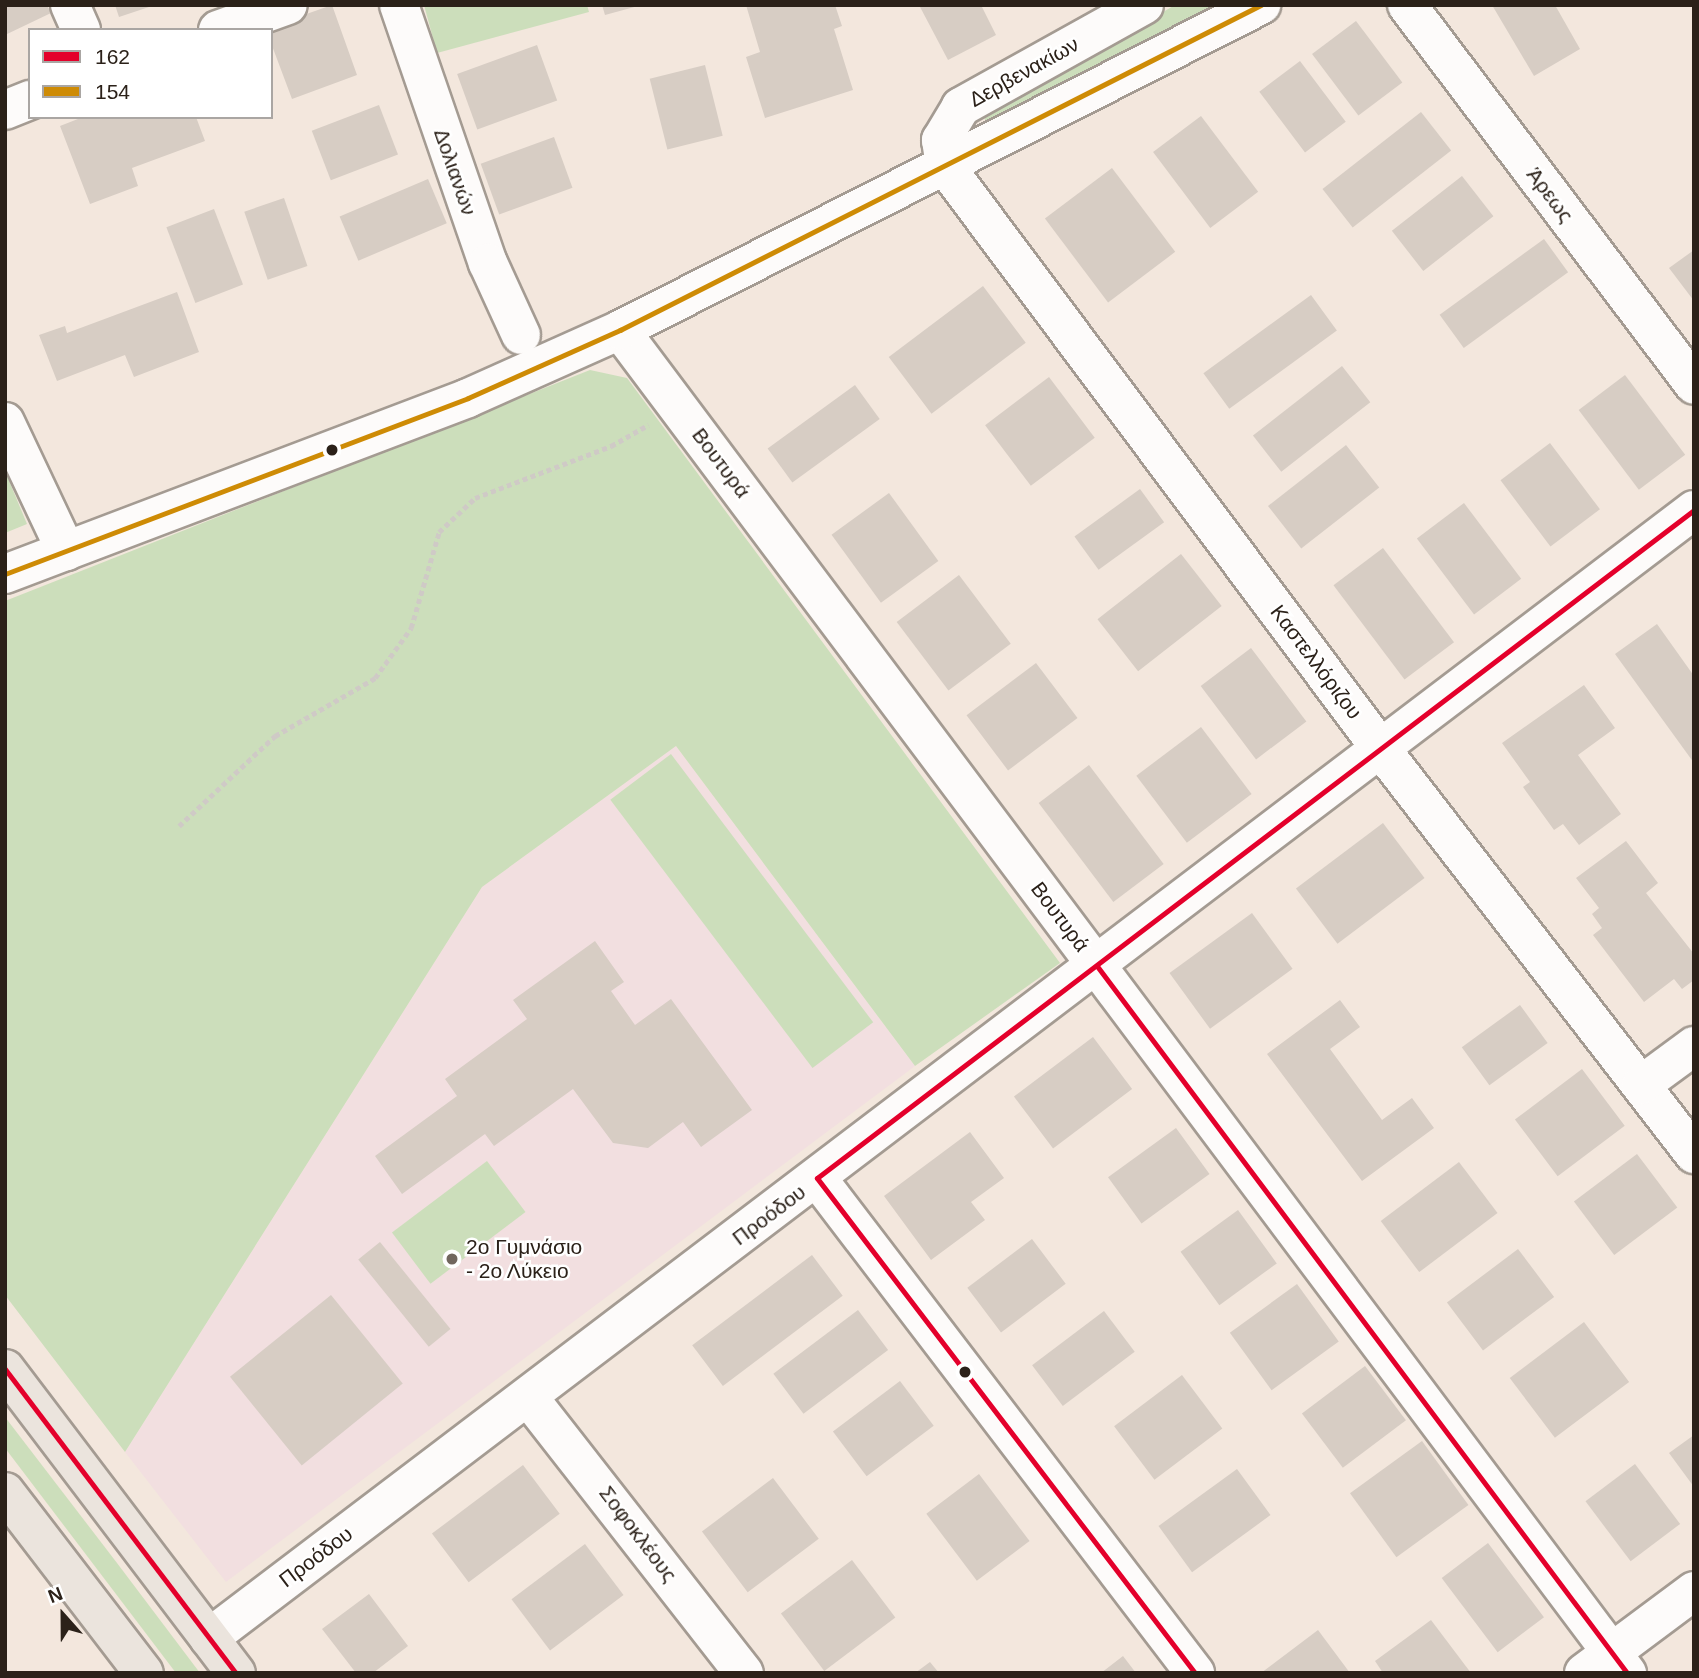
<!DOCTYPE html>
<html>
<head>
<meta charset="utf-8">
<style>
  body { margin:0 }
  #map { position:relative; width:1699px; height:1678px; overflow:hidden; background:#f3e7dd; font-family:Arial,sans-serif }
  div>[style] { position:absolute }
  [style*='--x'] { left:calc(var(--x)*1px); top:calc(var(--y)*1px); width:calc(var(--w)*1px); rotate:calc(var(--a)*1deg) }
  .education>* { inset:0; background:#f2dfe0 }
  .green>* { inset:0; background:#ccdebb; transform-origin:0 0 }
  .building>* { inset:0; background:#d7cdc4; transform-origin:0 0 }
  .path>* { height:4.5px; margin-top:-2.25px; transform-origin:0; background:repeating-linear-gradient(90deg,#cfcac6 0 5px,transparent 0 8.5px) }
  .roads { filter:drop-shadow(2px 0 #a49b92) drop-shadow(-2px 0 #a49b92) drop-shadow(0 2px #a49b92) drop-shadow(0 -2px #a49b92) }
  .minor>* { height:38px; margin:-19px; padding:0 19px; transform-origin:19px; border-radius:19px; background:#fdfbfa }
  .major>* { height:38px; margin:-19px; padding:0 19px; transform-origin:19px; border-radius:19px; background:#ebe4dd }
  .bus-1>* { height:5px; margin:-2.5px; padding:0 2.5px; transform-origin:2.5px; border-radius:2.5px; background:#e4002b }
  .bus-2>* { height:5px; margin:-2.5px; padding:0 2.5px; transform-origin:2.5px; border-radius:2.5px; background:#ce8b05 }
  .dots>* { width:19px; height:19px; translate:-50% -50%; box-sizing:border-box; border:4px solid #fff; border-radius:50% }
  span { translate:-50% -50%; white-space:nowrap; text-align:center; line-height:1.15; -webkit-text-stroke:5px #fff; paint-order:stroke }
  .street-label { font-size:21px; color:#2b2119 }
  .poi-label { font-size:21px; color:#2b2119 }
  .left { translate:0 -50%; text-align:left }
  .frame { position:absolute; inset:0; border:7px solid #2b2119; pointer-events:none }
  .legend { position:absolute; left:28px; top:28px; width:245px; height:91px; box-sizing:border-box; background:#fff; border:2px solid #aaa6a3; margin:0; padding:9px 12px; list-style:none; font-size:21px; color:#2b2119 }
  .legend li { display:flex; align-items:center; gap:14px; height:35px }
  .legend b { width:35px; border:2px solid #aaa6a3 }
  .north { position:absolute; left:28px; top:1580px; width:70px; height:70px; -webkit-text-stroke:5px #fff; paint-order:stroke; rotate:339deg; font-size:19px; font-weight:700; line-height:28px; text-align:center; color:#2b2119 }
  .north::after { content:''; display:block; margin:auto; width:24px; height:32px; background:#2b2119; clip-path:polygon(50% 0,100% 100%,50% 72%,0 100%) }
</style>
</head>
<body>
<div id="map">
  <div class="education">
    <i style="clip-path:polygon(676px 746px,915px 1066px,226px 1582px,125px 1452px,482px 887px)"></i>
  </div>
  <div class="green">
    <i style="clip-path:polygon(424px 5px,587px 5px,589px 12px,437px 53px)"></i>
    <i style="clip-path:polygon(1175px 5px,1214px 5px,988px 128px,984px 117px)"></i>
    <i style="clip-path:polygon(590px 370px,627px 378px,1060px 963px,915px 1066px,676px 746px,482px 887px,125px 1452px,5px 1295px,5px 601px)"></i>
    <i style="clip-path:polygon(5px 471px,27px 524px,5px 533px)"></i>
    <i style="left:671px;top:754px;width:336px;height:76px;rotate:53deg"></i>
    <i style="left:487px;top:1161px;width:64px;height:119px;rotate:53deg"></i>
    <i style="clip-path:polygon(5px 1417px,117px 1563px,200px 1673px,176px 1673px,5px 1448px)"></i>
  </div>
  <div class="building">
    <i style="clip-path:polygon(5px 5px,47px 5px,51px 13px,5px 35px)"></i>
    <i style="clip-path:polygon(115px 5px,152px 5px,152px 6px,119px 17px)"></i>
    <i style="clip-path:polygon(332px 5px,357px 75px,292px 99px,271px 43px,271px 30px,264px 29px)"></i>
    <i style="clip-path:polygon(602px 5px,638px 5px,638px 6px,605px 15px)"></i>
    <i style="clip-path:polygon(746px 5px,835px 5px,842px 26px,834px 29px,853px 90px,765px 118px,746px 57px,760px 52px)"></i>
    <i style="clip-path:polygon(919px 5px,981px 5px,996px 35px,948px 60px)"></i>
    <i style="clip-path:polygon(1492px 5px,1555px 5px,1580px 49px,1534px 76px)"></i>
    <i style="left:1356px;top:21px;width:77px;height:55px;rotate:53deg"></i>
    <i style="left:537px;top:45px;width:59px;height:85px;rotate:70deg"></i>
    <i style="left:1300px;top:61px;width:76px;height:51px;rotate:53deg"></i>
    <i style="left:705px;top:65px;width:73px;height:57px;rotate:76deg"></i>
    <i style="left:379px;top:105px;width:53px;height:72px;rotate:69deg"></i>
    <i style="left:1421px;top:112px;width:49px;height:125px;rotate:52deg"></i>
    <i style="left:1201px;top:116px;width:95px;height:60px;rotate:53deg"></i>
    <i style="clip-path:polygon(83px 117px,196px 117px,205px 141px,132px 168px,138px 186px,90px 204px,60px 126px)"></i>
    <i style="left:554px;top:137px;width:54px;height:78px;rotate:70deg"></i>
    <i style="left:1112px;top:168px;width:105px;height:84px;rotate:53deg"></i>
    <i style="left:1462px;top:176px;width:51px;height:89px;rotate:52deg"></i>
    <i style="left:428px;top:179px;width:48px;height:96px;rotate:67deg"></i>
    <i style="left:284px;top:198px;width:72px;height:42px;rotate:71deg"></i>
    <i style="left:214px;top:209px;width:81px;height:51px;rotate:69deg"></i>
    <i style="left:1544px;top:239px;width:41px;height:129px;rotate:54deg"></i>
    <i style="clip-path:polygon(1694px 250px,1694px 301px,1669px 268px)"></i>
    <i style="left:983px;top:286px;width:71px;height:118px;rotate:53deg"></i>
    <i style="clip-path:polygon(177px 292px,199px 352px,134px 377px,125px 355px,57px 381px,39px 335px,65px 326px,67px 333px)"></i>
    <i style="left:1311px;top:295px;width:44px;height:133px;rotate:54deg"></i>
    <i style="left:1342px;top:366px;width:46px;height:113px;rotate:52deg"></i>
    <i style="left:1625px;top:375px;width:100px;height:58px;rotate:53deg"></i>
    <i style="left:1049px;top:377px;width:76px;height:80px;rotate:53deg"></i>
    <i style="left:855px;top:385px;width:42px;height:108px;rotate:54deg"></i>
    <i style="left:1550px;top:443px;width:83px;height:62px;rotate:53deg"></i>
    <i style="left:1346px;top:445px;width:54px;height:99px;rotate:52deg"></i>
    <i style="left:1140px;top:489px;width:41px;height:81px;rotate:54deg"></i>
    <i style="left:889px;top:493px;width:84px;height:71px;rotate:54deg"></i>
    <i style="left:1464px;top:503px;width:95px;height:59px;rotate:53deg"></i>
    <i style="left:1383px;top:548px;width:118px;height:62px;rotate:53deg"></i>
    <i style="left:1181px;top:554px;width:66px;height:106px;rotate:52deg"></i>
    <i style="left:959px;top:575px;width:86px;height:78px;rotate:53deg"></i>
    <i style="clip-path:polygon(1657px 624px,1694px 676px,1694px 763px,1615px 654px)"></i>
    <i style="left:1251px;top:648px;width:92px;height:63px;rotate:53deg"></i>
    <i style="left:1036px;top:663px;width:69px;height:87px;rotate:53deg"></i>
    <i style="clip-path:polygon(1584px 685px,1615px 728px,1578px 755px,1621px 814px,1579px 845px,1563px 824px,1554px 830px,1523px 787px,1530px 782px,1502px 743px)"></i>
    <i style="left:1201px;top:727px;width:84px;height:81px;rotate:53deg"></i>
    <i style="left:1089px;top:765px;width:124px;height:63px;rotate:53deg"></i>
    <i style="left:1383px;top:823px;width:69px;height:109px;rotate:53deg"></i>
    <i style="clip-path:polygon(1626px 841px,1658px 883px,1646px 893px,1694px 954px,1694px 980px,1682px 989px,1674px 979px,1644px 1002px,1593px 935px,1602px 928px,1592px 914px,1599px 908px,1576px 878px)"></i>
    <i style="left:1252px;top:913px;width:69px;height:102px;rotate:54deg"></i>
    <i style="clip-path:polygon(595px 941px,624px 982px,611px 991px,635px 1025px,671px 999px,752px 1110px,701px 1147px,683px 1122px,648px 1148px,613px 1143px,573px 1089px,494px 1146px,485px 1134px,402px 1194px,375px 1156px,457px 1096px,445px 1079px,527px 1019px,513px 1000px)"></i>
    <i style="clip-path:polygon(1340px 1000px,1360px 1027px,1330px 1049px,1382px 1120px,1412px 1098px,1434px 1128px,1362px 1181px,1267px 1054px)"></i>
    <i style="left:1520px;top:1005px;width:47px;height:72px;rotate:54deg"></i>
    <i style="left:1093px;top:1037px;width:65px;height:99px;rotate:53deg"></i>
    <i style="left:1582px;top:1069px;width:71px;height:84px;rotate:53deg"></i>
    <i style="left:1176px;top:1128px;width:57px;height:84px;rotate:54deg"></i>
    <i style="clip-path:polygon(970px 1132px,1004px 1178px,971px 1202px,985px 1220px,931px 1260px,884px 1196px)"></i>
    <i style="left:1637px;top:1154px;width:67px;height:79px;rotate:53deg"></i>
    <i style="left:1459px;top:1162px;width:64px;height:98px;rotate:53deg"></i>
    <i style="left:1238px;top:1210px;width:66px;height:71px;rotate:54deg"></i>
    <i style="left:1032px;top:1239px;width:56px;height:81px;rotate:53deg"></i>
    <i style="left:380px;top:1242px;width:112px;height:28px;rotate:51deg"></i>
    <i style="left:1518px;top:1249px;width:60px;height:89px;rotate:53deg"></i>
    <i style="left:812px;top:1255px;width:51px;height:150px;rotate:53deg"></i>
    <i style="left:1297px;top:1284px;width:71px;height:83px;rotate:54deg"></i>
    <i style="left:331px;top:1295px;width:114px;height:130px;rotate:51deg"></i>
    <i style="left:858px;top:1310px;width:50px;height:106px;rotate:53deg"></i>
    <i style="left:1104px;top:1311px;width:51px;height:90px;rotate:53deg"></i>
    <i style="left:1584px;top:1322px;width:75px;height:93px;rotate:53deg"></i>
    <i style="left:1365px;top:1366px;width:68px;height:79px;rotate:53deg"></i>
    <i style="left:1182px;top:1375px;width:67px;height:85px;rotate:53deg"></i>
    <i style="left:900px;top:1381px;width:56px;height:84px;rotate:53deg"></i>
    <i style="clip-path:polygon(1694px 1435px,1694px 1487px,1669px 1453px)"></i>
    <i style="left:1422px;top:1441px;width:79px;height:89px;rotate:54deg"></i>
    <i style="left:1635px;top:1464px;width:75px;height:62px;rotate:53deg"></i>
    <i style="left:523px;top:1465px;width:61px;height:114px;rotate:53deg"></i>
    <i style="left:1237px;top:1469px;width:57px;height:97px;rotate:54deg"></i>
    <i style="left:979px;top:1474px;width:84px;height:66px;rotate:53deg"></i>
    <i style="left:773px;top:1478px;width:76px;height:89px;rotate:53deg"></i>
    <i style="left:1488px;top:1543px;width:93px;height:58px;rotate:53deg"></i>
    <i style="left:585px;top:1544px;width:64px;height:92px;rotate:53deg"></i>
    <i style="left:852px;top:1560px;width:72px;height:89px;rotate:53deg"></i>
    <i style="clip-path:polygon(369px 1594px,408px 1646px,373px 1673px,356px 1673px,322px 1629px)"></i>
    <i style="clip-path:polygon(1431px 1620px,1471px 1673px,1383px 1673px,1375px 1661px)"></i>
    <i style="clip-path:polygon(1318px 1630px,1350px 1673px,1261px 1673px)"></i>
    <i style="clip-path:polygon(1123px 1656px,1136px 1673px,1101px 1673px)"></i>
    <i style="clip-path:polygon(930px 1662px,939px 1673px,915px 1673px)"></i>
  </div>
  <div class="path">
    <i style="--x:179;--y:826;--w:132;--a:-43.2"></i>
    <i style="--x:275;--y:736;--w:116;--a:-30.1"></i>
    <i style="--x:375;--y:678;--w:62;--a:-54.2"></i>
    <i style="--x:411;--y:628;--w:100;--a:-73.7"></i>
    <i style="--x:439;--y:532;--w:50;--a:-43.4"></i>
    <i style="--x:475;--y:498;--w:146;--a:-20.9"></i>
    <i style="--x:611;--y:446;--w:43;--a:-29.6"></i>
  </div>
  <div class="roads">
    <div class="minor">
      <i style="--x:70;--y:5;--w:27;--a:66"></i>
      <i style="--x:399;--y:5;--w:273;--a:71"></i>
      <i style="--x:488;--y:263;--w:79;--a:65.4"></i>
      <i style="--x:1144;--y:5;--w:210;--a:150.9"></i>
      <i style="--x:961;--y:107;--w:39;--a:121"></i>
      <i style="--x:941;--y:140;--w:26;--a:81"></i>
      <i style="--x:945;--y:166;--w:728;--a:53.21"></i>
      <i style="--x:1381;--y:749;--w:512;--a:52.3"></i>
      <i style="--x:1407;--y:5;--w:476;--a:52.9"></i>
      <i style="--x:218;--y:30;--w:74;--a:-19.7"></i>
      <i style="--x:5;--y:110;--w:27;--a:-22"></i>
      <i style="--x:620;--y:330;--w:1679;--a:53.14"></i>
      <i style="--x:5;--y:422;--w:143;--a:64.7"></i>
      <i style="--x:5;--y:574;--w:495;--a:-20.8"></i>
      <i style="--x:468;--y:398;--w:167;--a:-24.1"></i>
      <i style="--x:620;--y:330;--w:719;--a:-26.89"></i>
      <i style="--x:1641;--y:1085;--w:66;--a:-36.3"></i>
      <i style="--x:817;--y:1178;--w:623;--a:52.63"></i>
      <i style="--x:529;--y:1398;--w:349;--a:52"></i>
      <i style="--x:209;--y:1638;--w:1865;--a:-37.22"></i>
      <i style="--x:1584;--y:1673;--w:137;--a:-36.7"></i>
    </div>
    <div class="major">
      <i style="--x:5;--y:1369;--w:382;--a:52.8"></i>
      <i style="--x:5;--y:1492;--w:228;--a:52.5"></i>
    </div>
  </div>
  <div class="bus-1">
    <i style="--x:1097;--y:966;--w:884;--a:53.14"></i>
    <i style="--x:5;--y:1369;--w:382;--a:52.8"></i>
    <i style="--x:1195;--y:1673;--w:623;--a:-127.37"></i>
    <i style="--x:817;--y:1178;--w:1102;--a:-37.3"></i>
  </div>
  <div class="bus-2">
    <i style="--x:5;--y:574;--w:495;--a:-20.8"></i>
    <i style="--x:468;--y:398;--w:167;--a:-24.1"></i>
    <i style="--x:620;--y:330;--w:719;--a:-26.89"></i>
  </div>
  <div class="dots">
    <i style="left:332px;top:450px;background:#2b2119"></i>
    <i style="left:452px;top:1259px;background:#71665e"></i>
    <i style="left:965px;top:1372px;background:#2b2119"></i>
  </div>
  <div class="street-label">
    <span style="left:1024px;top:72px;rotate:-29deg">Δερβενακίων</span>
    <span style="left:455px;top:172px;rotate:71deg">Δολιανών</span>
    <span style="left:1550px;top:195px;rotate:53deg">Άρεως</span>
    <span style="left:721px;top:463px;rotate:53deg">Βουτυρά</span>
    <span style="left:1316px;top:662px;rotate:53deg">Καστελλόριζου</span>
    <span style="left:1060px;top:917px;rotate:53deg">Βουτυρά</span>
    <span style="left:769px;top:1215px;rotate:-37deg">Προόδου</span>
    <span style="left:638px;top:1534px;rotate:53deg">Σοφοκλέους</span>
    <span style="left:316px;top:1557px;rotate:-37deg">Προόδου</span>
  </div>
  <div class="poi-label">
    <span class="left" style="left:466px;top:1259px">2ο Γυμνάσιο<br>- 2ο Λύκειο</span>
  </div>
  <div class="frame"></div>
  <ul class="legend">
  <li><b style="height:9px;background:#e4002b"></b>162</li>
  <li><b style="height:9px;background:#ce8b05"></b>154</li>
  </ul>
  <div class="north">N</div>
</div>
</body>
</html>
